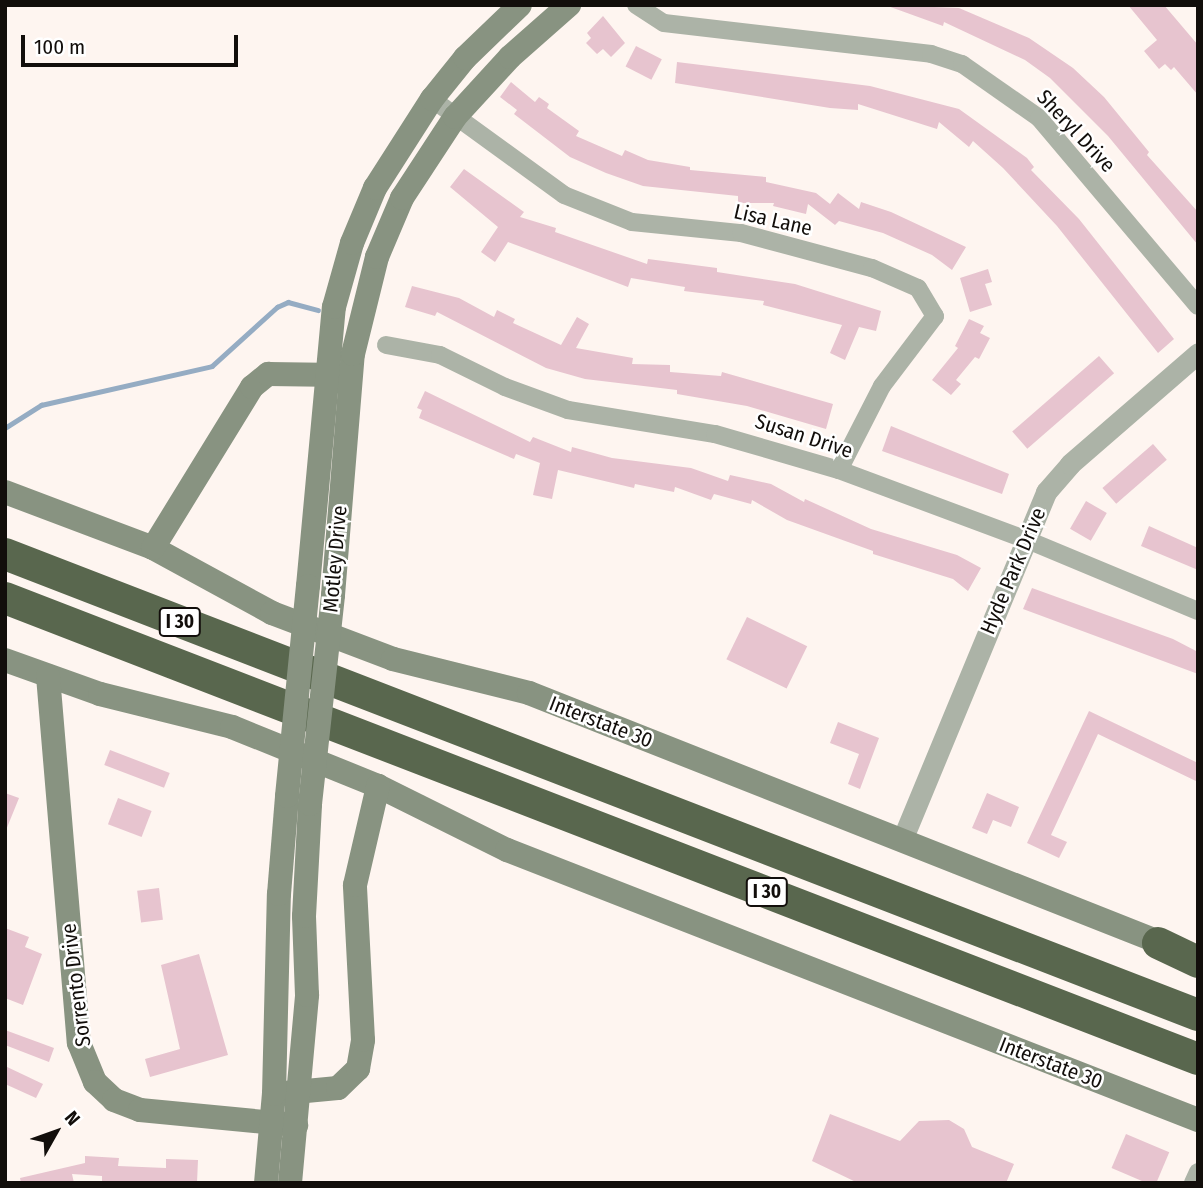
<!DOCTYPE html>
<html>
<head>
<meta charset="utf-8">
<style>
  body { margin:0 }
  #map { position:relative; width:1203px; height:1188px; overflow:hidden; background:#fef5f0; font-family:"Fira Sans Condensed",sans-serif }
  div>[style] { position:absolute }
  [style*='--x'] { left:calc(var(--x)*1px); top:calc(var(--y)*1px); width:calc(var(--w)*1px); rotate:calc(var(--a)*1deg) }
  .stream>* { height:4.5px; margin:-2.25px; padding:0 2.25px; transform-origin:2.25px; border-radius:2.25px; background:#95acc3 }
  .building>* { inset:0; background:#e7c4cf; transform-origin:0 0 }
  .minor>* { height:18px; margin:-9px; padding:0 9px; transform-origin:9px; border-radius:9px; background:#acb3a7 }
  .tertiary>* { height:21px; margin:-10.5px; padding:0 10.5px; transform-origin:10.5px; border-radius:10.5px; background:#acb3a7 }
  .secondary>* { height:24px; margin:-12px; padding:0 12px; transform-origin:12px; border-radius:12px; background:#889381 }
  .motorway>* { height:32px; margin:-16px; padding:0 16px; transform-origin:16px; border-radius:16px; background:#59674e }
  .secondary-bridge>* { height:24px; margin:-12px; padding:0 12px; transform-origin:12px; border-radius:12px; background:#889381 }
  span { translate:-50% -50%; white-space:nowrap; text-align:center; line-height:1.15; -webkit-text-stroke:5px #fff; paint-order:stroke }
  .shield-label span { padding:2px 5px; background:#fff; border:2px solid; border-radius:5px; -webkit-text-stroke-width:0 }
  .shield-label { font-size:19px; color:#120e0b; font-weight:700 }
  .street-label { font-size:21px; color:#120e0b }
  .frame { position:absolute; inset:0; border:7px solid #120e0b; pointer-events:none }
  .north { position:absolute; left:21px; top:1097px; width:70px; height:70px; -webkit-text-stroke:5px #fff; paint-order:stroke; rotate:50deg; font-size:19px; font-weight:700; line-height:28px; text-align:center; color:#120e0b }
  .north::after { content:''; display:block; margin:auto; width:24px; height:32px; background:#120e0b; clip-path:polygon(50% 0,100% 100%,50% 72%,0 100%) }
  .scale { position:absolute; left:21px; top:35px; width:217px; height:32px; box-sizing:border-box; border:4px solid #120e0b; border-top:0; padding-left:9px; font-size:21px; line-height:24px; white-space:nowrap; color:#120e0b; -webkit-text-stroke:5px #fff; paint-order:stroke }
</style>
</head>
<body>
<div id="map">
  <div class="stream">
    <i style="--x:5;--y:428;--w:43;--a:-32.6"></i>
    <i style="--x:41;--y:405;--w:175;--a:-12.8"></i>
    <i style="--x:212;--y:366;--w:88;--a:-42.2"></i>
    <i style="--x:277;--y:307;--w:12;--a:-24"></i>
    <i style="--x:288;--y:302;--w:31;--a:15"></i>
  </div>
  <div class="building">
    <i style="clip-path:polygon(885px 5px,959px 8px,1029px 38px,1073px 68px,1104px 97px,1149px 152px,1147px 155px,1198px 212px,1198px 245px,1108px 136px,1050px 78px,1025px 60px,944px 22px,943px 26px)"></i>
    <i style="clip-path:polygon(1128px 5px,1164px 5px,1198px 45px,1198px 95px,1174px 67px,1171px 70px,1165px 64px,1159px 69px,1144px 51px,1157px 40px)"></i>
    <i style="clip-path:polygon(603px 16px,625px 43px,611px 57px,603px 49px,597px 54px,586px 43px,591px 38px,587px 33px)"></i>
    <i style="left:636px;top:46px;width:29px;height:23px;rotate:27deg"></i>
    <i style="clip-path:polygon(677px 62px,870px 86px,959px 109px,1027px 158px,1034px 167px,1031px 170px,1079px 219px,1174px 339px,1158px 353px,1057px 226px,1003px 168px,973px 141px,969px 147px,939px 122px,937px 129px,858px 104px,858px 110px,830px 108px,675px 83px)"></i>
    <i style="clip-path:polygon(511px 82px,535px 102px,539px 97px,549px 104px,547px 108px,579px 131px,576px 136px,622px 156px,625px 150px,648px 160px,690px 167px,690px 170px,766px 177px,766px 182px,816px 193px,830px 204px,838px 193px,859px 209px,861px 202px,891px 212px,966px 247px,952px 270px,932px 255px,883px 233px,839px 221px,835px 225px,808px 204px,806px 214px,773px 206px,774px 203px,738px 203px,738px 196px,643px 186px,606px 173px,570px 157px,514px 114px,517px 110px,500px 97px)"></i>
    <i style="clip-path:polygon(464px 169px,524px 212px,520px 217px,556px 228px,555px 232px,647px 264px,648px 259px,717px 268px,717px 272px,795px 284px,881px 311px,876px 331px,859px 327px,845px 360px,830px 353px,842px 325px,763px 305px,764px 301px,684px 291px,685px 287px,631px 278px,628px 287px,508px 242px,495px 262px,481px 252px,498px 227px,450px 187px)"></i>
    <i style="clip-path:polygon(988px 269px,992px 282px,985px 284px,992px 305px,970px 312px,960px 278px)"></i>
    <i style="clip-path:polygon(412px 286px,459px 298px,494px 317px,497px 310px,515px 319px,513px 323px,561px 345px,577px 317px,589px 324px,576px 348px,633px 358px,632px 364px,670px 365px,670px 372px,721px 376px,722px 372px,833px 404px,826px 429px,747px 406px,677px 394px,677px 390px,585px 379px,546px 368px,437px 312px,435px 316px,405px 307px)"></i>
    <i style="clip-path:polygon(969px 319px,984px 326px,980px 333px,990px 338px,979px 359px,975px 357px,956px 380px,961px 384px,951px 395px,932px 380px,958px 348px,955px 346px)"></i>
    <i style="left:1099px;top:356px;width:23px;height:115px;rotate:49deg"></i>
    <i style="clip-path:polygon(425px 391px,530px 442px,533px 437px,571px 452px,572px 447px,612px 458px,691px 468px,728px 481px,730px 475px,771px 484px,804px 502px,805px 499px,871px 529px,957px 555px,981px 568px,968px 591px,953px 579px,873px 554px,873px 551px,787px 520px,752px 500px,751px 504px,714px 494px,711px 500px,675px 487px,674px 492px,635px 484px,634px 488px,558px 470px,552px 499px,533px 495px,540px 463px,516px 454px,514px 459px,419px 418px,422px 410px,417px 408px)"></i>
    <i style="clip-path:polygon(891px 426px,1009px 474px,1002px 494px,882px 451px)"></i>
    <i style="left:1153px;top:444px;width:21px;height:67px;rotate:49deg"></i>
    <i style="left:1086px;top:501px;width:24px;height:32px;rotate:30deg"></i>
    <i style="clip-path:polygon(1149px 526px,1198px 548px,1198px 570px,1141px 546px)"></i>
    <i style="clip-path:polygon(1032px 588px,1173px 639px,1198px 652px,1198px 674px,1023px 609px)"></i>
    <i style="left:747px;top:617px;width:67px;height:47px;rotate:26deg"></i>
    <i style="clip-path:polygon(1089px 711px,1198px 763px,1198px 782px,1098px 734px,1051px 835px,1067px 842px,1059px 858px,1027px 843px)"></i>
    <i style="clip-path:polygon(838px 722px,879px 738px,860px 789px,848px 784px,859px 754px,830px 743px)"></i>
    <i style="left:110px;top:750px;width:64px;height:16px;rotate:21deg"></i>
    <i style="clip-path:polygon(5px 793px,19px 798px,6px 830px,5px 830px)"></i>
    <i style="clip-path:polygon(987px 793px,1019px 807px,1011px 827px,993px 820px,987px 834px,972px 828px)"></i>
    <i style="left:118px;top:798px;width:36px;height:28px;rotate:21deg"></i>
    <i style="left:159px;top:888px;width:32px;height:22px;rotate:83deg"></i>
    <i style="clip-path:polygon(5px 928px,29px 937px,25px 947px,42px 954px,23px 1005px,5px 998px)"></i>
    <i style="clip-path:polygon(199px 954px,228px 1055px,150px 1077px,145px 1059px,180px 1049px,161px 965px)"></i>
    <i style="clip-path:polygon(5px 1030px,54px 1048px,49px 1062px,5px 1045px)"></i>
    <i style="clip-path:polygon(5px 1066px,43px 1084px,36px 1098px,5px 1084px)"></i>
    <i style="clip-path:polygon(830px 1114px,900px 1141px,919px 1121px,949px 1120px,964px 1129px,972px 1147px,1014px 1164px,1006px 1183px,858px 1183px,812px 1161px)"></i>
    <i style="left:1126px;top:1134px;width:47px;height:37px;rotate:23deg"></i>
    <i style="clip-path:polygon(85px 1156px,119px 1158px,118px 1166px,166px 1168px,166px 1159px,198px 1160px,197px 1183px,102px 1183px,102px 1176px,72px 1174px,74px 1183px,21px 1183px,20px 1178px,85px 1163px)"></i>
  </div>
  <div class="minor">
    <i style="--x:636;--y:5;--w:33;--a:33"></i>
    <i style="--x:664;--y:23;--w:269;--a:6.6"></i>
    <i style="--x:931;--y:54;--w:33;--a:18"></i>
    <i style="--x:962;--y:64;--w:94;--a:35"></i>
    <i style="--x:1039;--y:118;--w:246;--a:49.8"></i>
    <i style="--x:432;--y:99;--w:163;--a:36"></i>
    <i style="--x:564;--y:195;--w:73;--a:21.7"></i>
    <i style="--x:632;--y:222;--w:110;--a:5.8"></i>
    <i style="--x:741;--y:233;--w:136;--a:15"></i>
    <i style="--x:872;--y:268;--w:50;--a:23.5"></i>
    <i style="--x:918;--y:288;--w:33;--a:59"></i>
    <i style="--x:935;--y:316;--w:88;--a:127.1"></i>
    <i style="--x:882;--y:386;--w:94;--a:117.1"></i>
    <i style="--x:386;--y:345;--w:55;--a:10.5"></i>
    <i style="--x:440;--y:355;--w:72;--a:26.2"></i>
    <i style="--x:505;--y:387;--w:67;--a:20.1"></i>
    <i style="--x:568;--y:410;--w:149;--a:9.3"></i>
    <i style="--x:715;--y:434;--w:129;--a:16.2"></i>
    <i style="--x:839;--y:470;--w:198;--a:20.4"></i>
    <i style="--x:1025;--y:539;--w:187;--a:22.6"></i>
    <i style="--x:1193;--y:1183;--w:12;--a:-66"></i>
  </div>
  <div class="tertiary">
    <i style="--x:902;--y:840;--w:377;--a:-67.5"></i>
    <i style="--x:1046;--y:492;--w:37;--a:-49"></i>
    <i style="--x:1070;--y:464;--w:169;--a:-40.9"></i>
  </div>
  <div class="secondary">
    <i style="--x:5;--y:492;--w:158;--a:20.7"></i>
    <i style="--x:153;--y:548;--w:136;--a:28.6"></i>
    <i style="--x:272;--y:613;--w:129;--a:20.8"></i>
    <i style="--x:393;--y:659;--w:140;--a:14"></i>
    <i style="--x:529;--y:693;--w:694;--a:21.57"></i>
    <i style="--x:153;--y:548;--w:189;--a:-58.4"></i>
    <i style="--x:252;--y:387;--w:21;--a:-39"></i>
    <i style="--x:268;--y:374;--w:72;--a:0.8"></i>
    <i style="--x:308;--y:586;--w:280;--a:-84.7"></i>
    <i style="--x:334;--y:307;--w:66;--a:-74.3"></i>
    <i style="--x:352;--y:243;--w:60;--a:-67.3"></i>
    <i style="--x:375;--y:188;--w:106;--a:-57.4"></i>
    <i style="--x:432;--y:99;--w:53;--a:-51.2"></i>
    <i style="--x:465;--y:58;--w:76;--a:-43.9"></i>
    <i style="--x:333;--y:595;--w:242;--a:-85.3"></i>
    <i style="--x:353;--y:354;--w:100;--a:-76.1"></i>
    <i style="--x:377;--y:257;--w:64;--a:-67"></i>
    <i style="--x:402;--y:198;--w:97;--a:-56.8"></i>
    <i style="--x:455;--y:117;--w:81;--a:-47.5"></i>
    <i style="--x:510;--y:57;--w:79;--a:-41.4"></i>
    <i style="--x:5;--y:660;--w:101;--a:19.7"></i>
    <i style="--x:100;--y:694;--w:136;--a:14"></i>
    <i style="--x:232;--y:727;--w:157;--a:22"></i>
    <i style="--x:378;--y:786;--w:144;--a:26.4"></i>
    <i style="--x:507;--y:850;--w:742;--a:21.34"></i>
    <i style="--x:48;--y:676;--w:368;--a:85.2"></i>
    <i style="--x:79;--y:1043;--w:42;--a:67.7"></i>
    <i style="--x:95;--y:1082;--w:26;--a:43"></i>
    <i style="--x:114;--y:1100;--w:28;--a:21"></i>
    <i style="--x:140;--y:1110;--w:157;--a:5.5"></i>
    <i style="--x:274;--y:1094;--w:64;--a:-5.4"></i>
    <i style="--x:338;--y:1088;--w:28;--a:-44"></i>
    <i style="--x:358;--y:1069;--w:29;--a:-80"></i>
    <i style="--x:363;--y:1040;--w:155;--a:-93"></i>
    <i style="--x:355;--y:885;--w:102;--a:-76.9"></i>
    <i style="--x:266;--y:1183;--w:89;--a:-84.9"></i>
    <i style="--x:274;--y:1094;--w:200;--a:-88.6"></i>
    <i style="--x:279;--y:894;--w:98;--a:-85.3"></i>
    <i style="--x:290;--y:1183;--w:189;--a:-84.8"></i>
    <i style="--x:307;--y:995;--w:79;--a:-92.2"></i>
    <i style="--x:304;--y:916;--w:112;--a:-86.9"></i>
  </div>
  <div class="motorway">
    <i style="--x:5;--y:554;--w:1279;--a:21.13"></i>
    <i style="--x:5;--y:598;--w:1279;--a:21.13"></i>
    <i style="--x:1158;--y:943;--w:44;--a:25.4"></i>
  </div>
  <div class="secondary-bridge">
    <i style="--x:287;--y:796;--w:211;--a:-84.3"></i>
    <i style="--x:310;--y:804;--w:210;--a:-83.7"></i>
  </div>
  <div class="shield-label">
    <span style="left:180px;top:622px">I 30</span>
    <span style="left:767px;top:892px">I 30</span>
  </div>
  <div class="street-label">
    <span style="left:1076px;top:131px;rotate:47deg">Sheryl Drive</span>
    <span style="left:773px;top:220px;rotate:13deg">Lisa Lane</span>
    <span style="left:804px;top:436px;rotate:18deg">Susan Drive</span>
    <span style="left:335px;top:559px;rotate:-85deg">Motley Drive</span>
    <span style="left:1013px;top:571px;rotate:-67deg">Hyde Park Drive</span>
    <span style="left:601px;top:722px;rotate:21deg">Interstate 30</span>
    <span style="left:76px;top:985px;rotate:-97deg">Sorrento Drive</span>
    <span style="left:1051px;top:1063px;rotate:21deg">Interstate 30</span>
  </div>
  <div class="frame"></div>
  <div class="north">N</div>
  <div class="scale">100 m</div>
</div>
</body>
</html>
